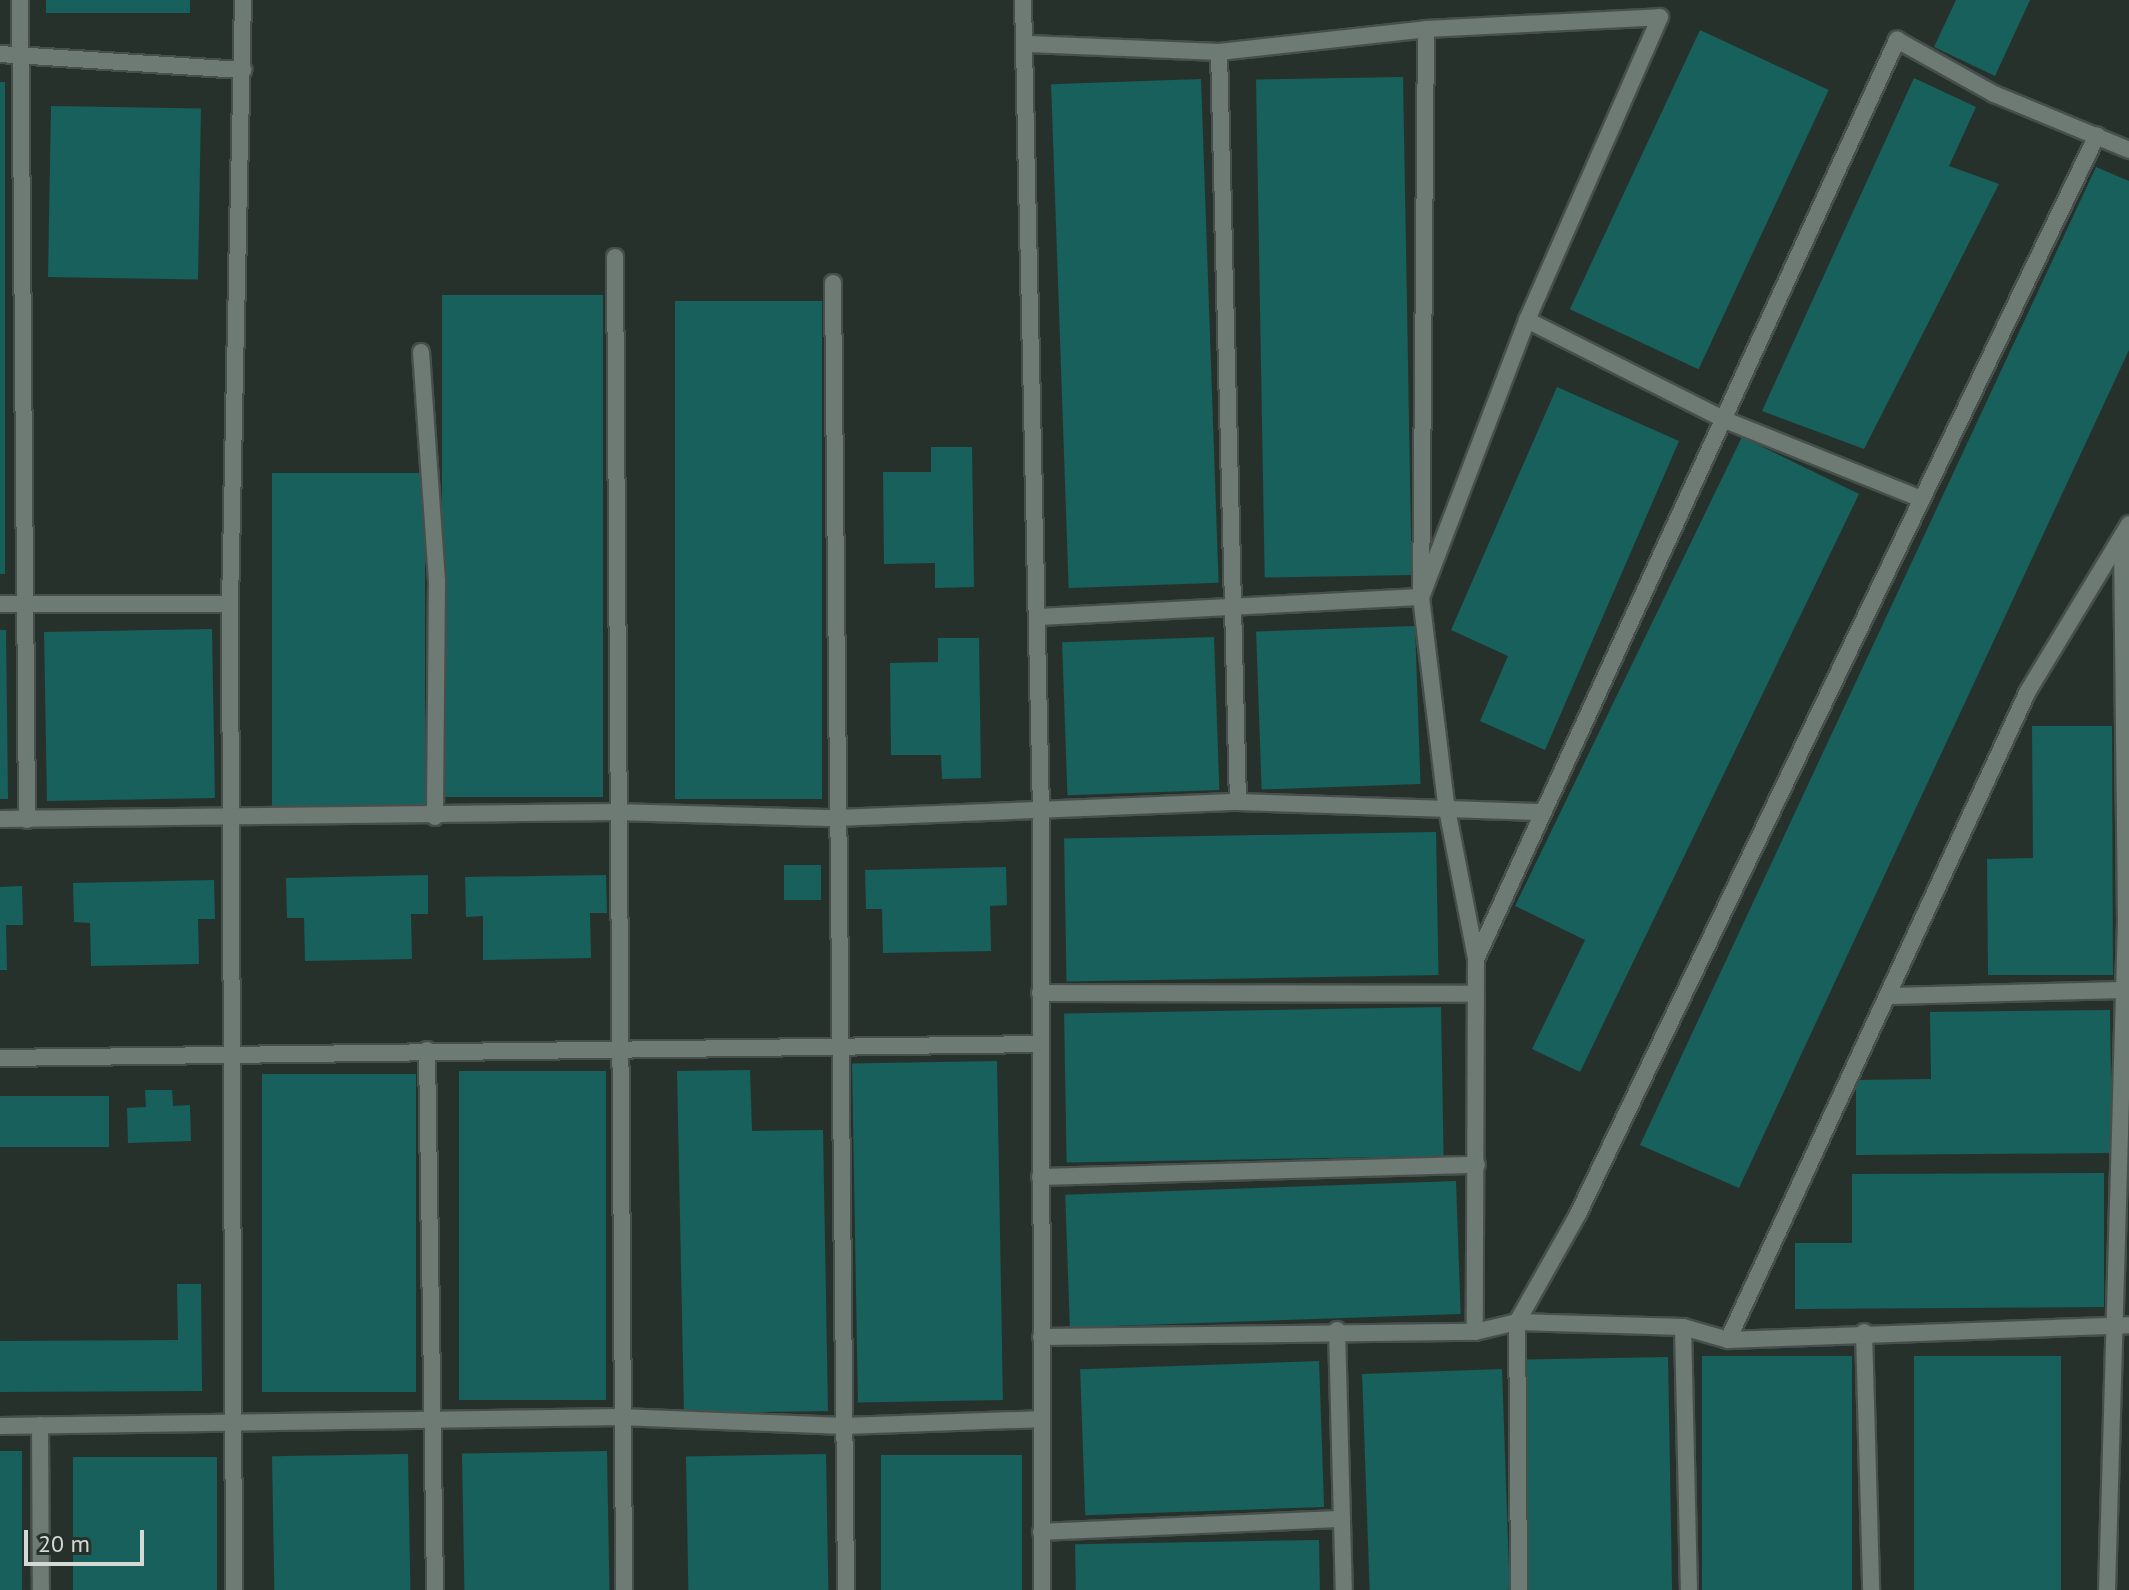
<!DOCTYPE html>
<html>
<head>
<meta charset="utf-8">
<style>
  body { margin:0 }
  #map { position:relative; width:2129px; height:1590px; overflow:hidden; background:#27312c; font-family:"PT Sans",sans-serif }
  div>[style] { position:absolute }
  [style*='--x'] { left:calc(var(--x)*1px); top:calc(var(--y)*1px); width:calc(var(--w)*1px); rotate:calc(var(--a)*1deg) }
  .building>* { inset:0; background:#17605c; transform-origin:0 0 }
  .roads { filter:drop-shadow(2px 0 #464f4b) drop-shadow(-2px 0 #464f4b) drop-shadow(0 2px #464f4b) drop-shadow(0 -2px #464f4b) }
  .service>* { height:16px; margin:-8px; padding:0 8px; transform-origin:8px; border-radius:8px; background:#6e7a74 }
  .minor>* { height:16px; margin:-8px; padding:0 8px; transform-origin:8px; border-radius:8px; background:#6e7a74 }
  span { translate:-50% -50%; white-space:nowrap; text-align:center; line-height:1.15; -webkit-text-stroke:8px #27312c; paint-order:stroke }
  .scale { position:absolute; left:24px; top:1530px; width:120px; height:36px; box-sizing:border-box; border:4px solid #d3dad6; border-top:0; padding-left:10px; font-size:24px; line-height:28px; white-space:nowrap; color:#d3dad6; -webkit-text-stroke:6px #27312c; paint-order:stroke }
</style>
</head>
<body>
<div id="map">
  <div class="building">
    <i style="left:46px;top:0;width:144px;height:13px"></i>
    <i style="clip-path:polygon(1956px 0,2030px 0,1995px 76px,1934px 47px)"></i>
    <i style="left:1700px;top:30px;width:142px;height:308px;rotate:25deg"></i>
    <i style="left:1403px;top:77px;width:498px;height:147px;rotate:89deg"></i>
    <i style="clip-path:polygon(1914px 78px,1976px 107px,1949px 166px,1999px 184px,1864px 449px,1762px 411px)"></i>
    <i style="left:1201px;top:79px;width:504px;height:150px;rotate:88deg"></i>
    <i style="left:0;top:82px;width:5px;height:492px"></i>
    <i style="left:51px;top:106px;width:150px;height:171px;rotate:1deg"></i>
    <i style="clip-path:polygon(2096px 167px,2129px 181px,2129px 350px,1739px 1188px,1640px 1145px)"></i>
    <i style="left:442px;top:295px;width:161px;height:502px"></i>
    <i style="left:675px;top:301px;width:147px;height:498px"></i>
    <i style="clip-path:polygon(1557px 387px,1679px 441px,1545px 750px,1480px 721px,1508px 656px,1451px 630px)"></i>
    <i style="clip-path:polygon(1742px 437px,1859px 494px,1580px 1072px,1532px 1049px,1585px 940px,1515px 906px)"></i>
    <i style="clip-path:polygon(931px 447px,972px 447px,974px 587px,935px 588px,935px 563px,884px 564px,883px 472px,931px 472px)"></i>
    <i style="left:272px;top:473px;width:153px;height:337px"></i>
    <i style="left:1415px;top:626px;width:158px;height:159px;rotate:88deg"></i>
    <i style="left:212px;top:629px;width:169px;height:168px;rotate:89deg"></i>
    <i style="clip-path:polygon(0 630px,6px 630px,8px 799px,0 799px)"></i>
    <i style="left:1214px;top:637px;width:153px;height:152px;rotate:88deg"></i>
    <i style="clip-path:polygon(938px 638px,979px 638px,981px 778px,942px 779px,941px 755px,891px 755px,890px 663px,938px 662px)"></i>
    <i style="clip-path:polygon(2032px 726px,2112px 726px,2113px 975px,1988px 975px,1987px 859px,2033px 858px)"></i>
    <i style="left:1436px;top:832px;width:143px;height:372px;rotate:89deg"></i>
    <i style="left:784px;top:865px;width:37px;height:35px"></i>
    <i style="clip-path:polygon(1006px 867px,1007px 905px,990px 906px,991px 951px,883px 953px,882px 909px,866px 909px,865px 870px)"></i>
    <i style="clip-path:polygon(428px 875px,428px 914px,411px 914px,412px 959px,305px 961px,304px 918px,287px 918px,286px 878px)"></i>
    <i style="clip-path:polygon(606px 875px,607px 913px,590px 913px,591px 958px,483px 960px,483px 916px,466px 917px,465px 877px)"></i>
    <i style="clip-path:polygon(214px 880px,215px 919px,198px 919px,199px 964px,91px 966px,90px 923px,74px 922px,73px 883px)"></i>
    <i style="clip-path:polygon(22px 886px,23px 925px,6px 925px,7px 970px,0 970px,0 887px)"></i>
    <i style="left:1441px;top:1007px;width:149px;height:377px;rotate:89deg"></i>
    <i style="clip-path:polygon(2110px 1010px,2112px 1153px,1856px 1155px,1856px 1080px,1931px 1079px,1930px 1012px)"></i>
    <i style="left:997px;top:1061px;width:339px;height:145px;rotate:89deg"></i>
    <i style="clip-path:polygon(750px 1070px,752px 1131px,823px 1130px,828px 1411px,684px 1413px,677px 1071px)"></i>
    <i style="left:459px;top:1071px;width:147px;height:329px"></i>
    <i style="left:416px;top:1074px;width:318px;height:154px;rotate:90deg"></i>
    <i style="clip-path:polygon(145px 1090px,172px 1090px,173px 1106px,190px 1105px,191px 1141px,128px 1143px,127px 1108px,146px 1107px)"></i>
    <i style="left:0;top:1096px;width:109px;height:51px"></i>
    <i style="clip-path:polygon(2104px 1173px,2104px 1307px,1795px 1309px,1795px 1243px,1852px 1243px,1852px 1174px)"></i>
    <i style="left:1456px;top:1181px;width:133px;height:391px;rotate:88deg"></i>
    <i style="clip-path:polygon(177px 1284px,201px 1284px,202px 1391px,0 1392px,0 1341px,178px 1340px)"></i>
    <i style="left:1702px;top:1356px;width:150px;height:234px"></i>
    <i style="left:1914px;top:1356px;width:147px;height:234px"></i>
    <i style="left:1668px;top:1357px;width:233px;height:148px;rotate:89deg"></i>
    <i style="left:1319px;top:1361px;width:146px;height:239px;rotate:88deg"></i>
    <i style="left:1502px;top:1369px;width:221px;height:140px;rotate:88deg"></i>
    <i style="left:0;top:1451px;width:22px;height:139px"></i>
    <i style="left:607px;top:1451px;width:139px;height:145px;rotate:89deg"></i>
    <i style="left:408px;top:1454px;width:136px;height:136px;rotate:89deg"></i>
    <i style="left:826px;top:1454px;width:136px;height:140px;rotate:89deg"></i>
    <i style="left:881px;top:1455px;width:141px;height:135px"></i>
    <i style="left:73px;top:1457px;width:144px;height:133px"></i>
    <i style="left:1319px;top:1540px;width:50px;height:244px;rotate:89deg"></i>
  </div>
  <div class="roads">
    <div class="service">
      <i style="--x:230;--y:604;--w:604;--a:-88.77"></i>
    </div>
    <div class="minor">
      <i style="--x:20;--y:0;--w:820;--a:89.51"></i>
      <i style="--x:1023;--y:0;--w:809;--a:88.73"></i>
      <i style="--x:1041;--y:809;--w:781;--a:89.93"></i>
      <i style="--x:1426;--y:29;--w:568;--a:90.5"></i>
      <i style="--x:1421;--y:597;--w:209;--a:83.1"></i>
      <i style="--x:1446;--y:804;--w:158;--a:79"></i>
      <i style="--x:1476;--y:959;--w:373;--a:90.2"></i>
      <i style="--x:1029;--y:44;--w:190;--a:2.4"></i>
      <i style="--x:1219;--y:52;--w:208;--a:-6.3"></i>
      <i style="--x:1426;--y:29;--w:234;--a:-2.9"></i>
      <i style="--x:1660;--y:17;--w:331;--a:113.7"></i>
      <i style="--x:1527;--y:320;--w:297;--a:110.9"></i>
      <i style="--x:1421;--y:597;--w:384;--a:177"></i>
      <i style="--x:1219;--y:52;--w:750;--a:88.55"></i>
      <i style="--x:0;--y:54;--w:244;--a:3.8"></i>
      <i style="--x:615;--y:257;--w:1333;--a:89.61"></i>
      <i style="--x:833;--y:283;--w:1307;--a:89.43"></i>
      <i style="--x:1527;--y:320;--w:222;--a:26.8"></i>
      <i style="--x:1725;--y:420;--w:212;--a:21.9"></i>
      <i style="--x:421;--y:352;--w:230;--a:86"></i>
      <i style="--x:437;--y:581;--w:236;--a:90.5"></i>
      <i style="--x:0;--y:604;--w:230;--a:0"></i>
      <i style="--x:230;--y:604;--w:986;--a:89.77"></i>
      <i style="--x:0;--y:819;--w:615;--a:-0.65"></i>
      <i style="--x:615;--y:812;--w:221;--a:1.6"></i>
      <i style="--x:836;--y:818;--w:402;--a:-2.3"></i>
      <i style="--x:1238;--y:802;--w:301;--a:1.9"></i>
      <i style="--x:1477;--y:957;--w:1009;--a:-65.39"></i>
      <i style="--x:1897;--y:40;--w:111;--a:29.1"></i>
      <i style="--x:1994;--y:94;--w:146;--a:22.5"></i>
      <i style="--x:1040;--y:993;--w:430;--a:0.1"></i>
      <i style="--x:1890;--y:996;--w:234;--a:-1.5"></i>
      <i style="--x:427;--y:1050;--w:540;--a:89.15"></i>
      <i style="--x:0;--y:1058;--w:1040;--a:-0.77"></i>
      <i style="--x:1040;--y:1177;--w:437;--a:-1.6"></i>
      <i style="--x:1683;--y:1327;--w:263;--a:88.7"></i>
      <i style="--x:1337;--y:1330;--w:260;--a:88.5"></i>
      <i style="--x:1864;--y:1332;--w:258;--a:88.4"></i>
      <i style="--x:1041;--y:1337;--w:434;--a:-0.7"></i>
      <i style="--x:1475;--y:1332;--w:43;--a:-13.4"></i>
      <i style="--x:1517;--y:1322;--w:166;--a:1.7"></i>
      <i style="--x:1683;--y:1327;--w:47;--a:16.1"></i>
      <i style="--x:1728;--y:1340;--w:401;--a:-2.1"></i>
      <i style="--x:1728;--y:1340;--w:715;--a:-65.19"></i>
      <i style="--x:2028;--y:691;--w:195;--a:-58.8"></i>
      <i style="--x:40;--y:1425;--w:165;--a:89.7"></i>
      <i style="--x:0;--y:1426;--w:620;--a:-0.83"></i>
      <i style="--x:620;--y:1417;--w:224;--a:2.3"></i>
      <i style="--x:844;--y:1426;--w:196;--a:-2"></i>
      <i style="--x:1041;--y:1532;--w:301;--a:-2.5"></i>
      <i style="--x:1519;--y:1590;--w:268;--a:-90.4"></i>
      <i style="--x:1517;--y:1322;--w:124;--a:-60.5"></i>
      <i style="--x:1578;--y:1214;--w:1197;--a:-64.31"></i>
      <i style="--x:2107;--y:1590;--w:669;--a:-88.37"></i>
      <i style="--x:2126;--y:921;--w:377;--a:-90.6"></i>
    </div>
  </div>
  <div class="scale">20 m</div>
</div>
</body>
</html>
